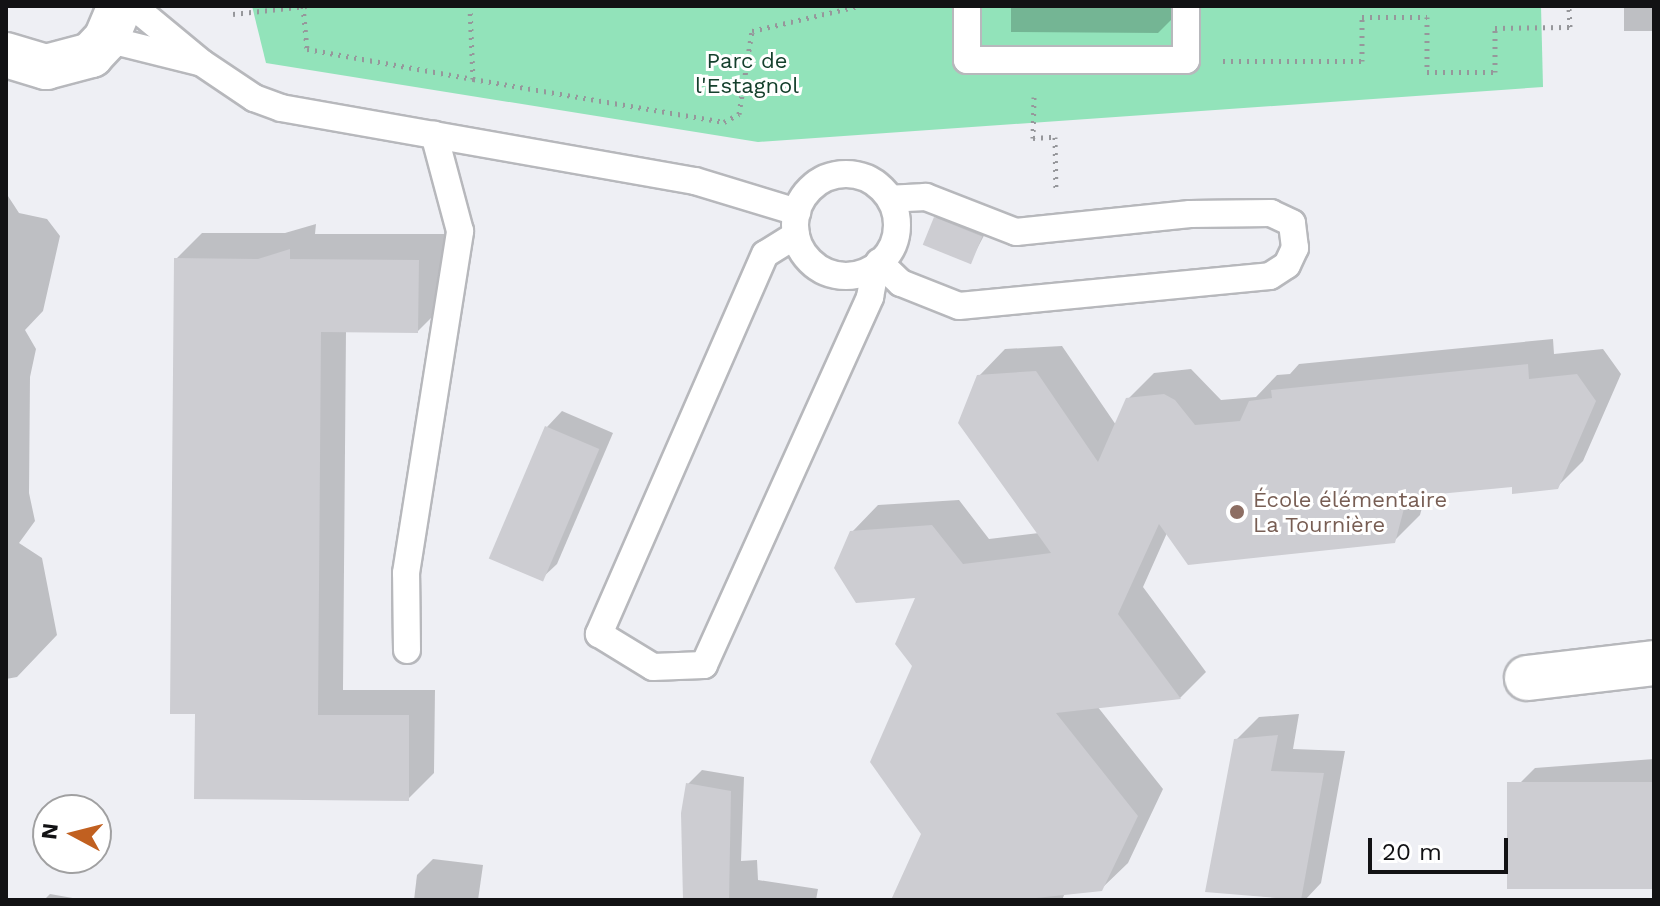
<!DOCTYPE html>
<html>
<head>
<meta charset="utf-8">
<style>
  body { margin:0 }
  #map { position:relative; width:1660px; height:906px; overflow:hidden; background:#eeeff4; font-family:"Work Sans",sans-serif }
  div>[style] { position:absolute }
  [style*='--x'] { left:calc(var(--x)*1px); top:calc(var(--y)*1px); width:calc(var(--w)*1px); rotate:calc(var(--a)*1deg) }
  .green>* { inset:0; background:#92e3ba }
  .shadow>* { inset:0; background:#0003; transform-origin:0 0 }
  .building>* { inset:0; background:#cdcdd2; transform-origin:0 0 }
  .path>* { height:5px; margin-top:-2.5px; transform-origin:0; background:repeating-linear-gradient(90deg,#96979b 0 2px,transparent 0 8px) }
  .roads { filter:drop-shadow(2px 0 #b7b8bc) drop-shadow(-2px 0 #b7b8bc) drop-shadow(0 2px #b7b8bc) drop-shadow(0 -2px #b7b8bc) }
  .lane>* { height:26px; margin:-13px; padding:0 13px; transform-origin:13px; border-radius:13px; background:#fff }
  .lane>.ring { margin:-13px; padding:0; box-sizing:content-box; background:none; border:26px solid #fff; border-radius:50% }
  .street>* { height:44px; margin:-22px; padding:0 22px; transform-origin:22px; border-radius:22px; background:#fff }
  .dots>* { width:22px; height:22px; translate:-50% -50%; box-sizing:border-box; border:4px solid #fff; border-radius:50% }
  span { translate:-50% -50%; white-space:nowrap; text-align:center; line-height:1.15; -webkit-text-stroke:6px #fff; paint-order:stroke }
  .park-label { font-size:22px; color:#15402d }
  .education-label { font-size:22px; color:#785e54 }
  .left { translate:0 -50%; text-align:left }
  .frame { position:absolute; inset:0; border:8px solid #121214; pointer-events:none }
  .north { position:absolute; left:32px; top:794px; width:80px; height:80px; box-sizing:border-box; background:#fff; border:2px solid #a0a0a1; border-radius:50%; rotate:277deg; font-size:22px; font-weight:700; line-height:32px; text-align:center; color:#121214 }
  .north::after { content:''; display:block; margin:auto; width:28px; height:36px; background:#c16020; clip-path:polygon(50% 0,100% 100%,50% 72%,0 100%) }
  .scale { position:absolute; left:1368px; top:838px; width:140px; height:36px; box-sizing:border-box; border:4px solid #121214; border-top:0; padding-left:10px; font-size:24px; line-height:28px; white-space:nowrap; color:#121214; -webkit-text-stroke:6px #fff; paint-order:stroke }
</style>
</head>
<body>
<div id="map">
  <div class="green">
    <i style="clip-path:polygon(252px 6px,1541px 6px,1543px 87px,758px 142px,266px 63px)"></i>
  </div>
  <div class="shadow">
    <i style="clip-path:polygon(1011px 6px,1185px 6px,1158px 33px,1011px 32px)"></i>
    <i style="left:1624px;top:6px;width:30px;height:25px"></i>
    <i style="clip-path:polygon(6px 193px,19px 213px,47px 219px,60px 236px,43px 311px,25px 330px,36px 349px,30px 377px,29px 493px,35px 521px,19px 543px,42px 558px,57px 635px,17px 677px,6px 679px)"></i>
    <i style="clip-path:polygon(943px 210px,988px 228px,970px 262px,935px 218px)"></i>
    <i style="clip-path:polygon(316px 224px,315px 234px,444px 234px,444px 305px,418px 331px,346px 331px,343px 690px,435px 690px,434px 773px,408px 799px,197px 712px,176px 259px,202px 233px,285px 233px)"></i>
    <i style="clip-path:polygon(1553px 339px,1554px 354px,1603px 349px,1621px 374px,1583px 461px,1557px 487px,1514px 484px,1426px 493px,1420px 515px,1394px 541px,1167px 533px,1143px 587px,1206px 672px,1180px 698px,1097px 706px,1163px 789px,1128px 863px,1101px 889px,1065px 893px,1062px 900px,916px 900px,924px 834px,914px 666px,918px 596px,852px 532px,878px 505px,959px 500px,989px 539px,1039px 533px,979px 376px,1005px 349px,1062px 346px,1116px 425px,1128px 399px,1154px 373px,1191px 369px,1221px 400px,1256px 397px,1277px 375px,1290px 374px,1299px 364px)"></i>
    <i style="clip-path:polygon(562px 411px,613px 433px,557px 564px,541px 579px,547px 427px)"></i>
    <i style="clip-path:polygon(1299px 714px,1293px 749px,1345px 751px,1321px 883px,1305px 900px,1207px 891px,1236px 740px,1259px 717px)"></i>
    <i style="clip-path:polygon(1654px 759px,1654px 870px,1509px 794px,1535px 768px)"></i>
    <i style="clip-path:polygon(702px 770px,744px 777px,741px 861px,757px 860px,758px 880px,818px 889px,816px 900px,685px 900px,688px 784px)"></i>
    <i style="clip-path:polygon(433px 859px,483px 865px,478px 900px,414px 900px,417px 875px)"></i>
    <i style="clip-path:polygon(50px 894px,84px 900px,44px 900px)"></i>
  </div>
  <div class="building">
    <i style="left:934px;top:217px;width:52px;height:30px;rotate:22deg"></i>
    <i style="clip-path:polygon(290px 249px,290px 259px,419px 260px,418px 333px,321px 332px,318px 715px,409px 715px,409px 801px,194px 799px,195px 714px,170px 714px,174px 258px,258px 259px)"></i>
    <i style="clip-path:polygon(1528px 364px,1529px 379px,1577px 374px,1596px 401px,1558px 489px,1512px 494px,1512px 487px,1407px 497px,1395px 543px,1188px 565px,1159px 524px,1118px 614px,1181px 699px,1056px 713px,1138px 816px,1102px 891px,1017px 900px,891px 900px,921px 834px,870px 762px,912px 666px,895px 644px,915px 598px,856px 603px,834px 568px,850px 531px,932px 525px,963px 564px,1051px 553px,958px 423px,977px 375px,1036px 371px,1098px 462px,1126px 398px,1164px 394px,1175px 400px,1195px 425px,1240px 421px,1249px 401px,1272px 398px,1271px 390px)"></i>
    <i style="left:545px;top:426px;width:59px;height:144px;rotate:23deg"></i>
    <i style="clip-path:polygon(1278px 735px,1271px 771px,1324px 773px,1301px 900px,1205px 892px,1234px 739px)"></i>
    <i style="left:1654px;top:782px;width:107px;height:147px;rotate:90deg"></i>
    <i style="clip-path:polygon(686px 783px,731px 791px,729px 900px,683px 900px,681px 813px)"></i>
  </div>
  <div class="path">
    <i style="--x:303;--y:6;--w:43;--a:84.7"></i>
    <i style="--x:307;--y:49;--w:169;--a:10.2"></i>
    <i style="--x:473;--y:79;--w:73;--a:-92.4"></i>
    <i style="--x:233;--y:14;--w:74;--a:-6.2"></i>
    <i style="--x:1223;--y:61;--w:139;--a:0"></i>
    <i style="--x:1362;--y:61;--w:44;--a:-90"></i>
    <i style="--x:1362;--y:17;--w:65;--a:0"></i>
    <i style="--x:1427;--y:17;--w:55;--a:90"></i>
    <i style="--x:1427;--y:72;--w:68;--a:0"></i>
    <i style="--x:1495;--y:72;--w:44;--a:-90"></i>
    <i style="--x:1495;--y:28;--w:75;--a:-0.8"></i>
    <i style="--x:1570;--y:27;--w:21;--a:-93"></i>
    <i style="--x:473;--y:79;--w:255;--a:9.7"></i>
    <i style="--x:724;--y:122;--w:17;--a:-28"></i>
    <i style="--x:739;--y:114;--w:84;--a:-81.1"></i>
    <i style="--x:752;--y:31;--w:110;--a:-13.2"></i>
    <i style="--x:1034;--y:97;--w:41;--a:91.4"></i>
    <i style="--x:1033;--y:138;--w:22;--a:-3"></i>
    <i style="--x:1055;--y:137;--w:55;--a:89"></i>
  </div>
  <div class="roads">
    <div class="lane">
      <i style="--x:133;--y:6;--w:89;--a:39.6"></i>
      <i style="--x:202;--y:63;--w:63;--a:33.9"></i>
      <i style="--x:254;--y:98;--w:29;--a:20"></i>
      <i style="--x:281;--y:108;--w:420;--a:10"></i>
      <i style="--x:695;--y:181;--w:107;--a:16.9"></i>
      <i style="--x:967;--y:6;--w:54;--a:90"></i>
      <i style="--x:967;--y:60;--w:219;--a:0"></i>
      <i style="--x:1186;--y:60;--w:54;--a:-90"></i>
      <i style="--x:106;--y:39;--w:96;--a:13.9"></i>
      <i class="ring" style="left:795px;top:174px;width:76px;height:76px"></i>
      <i style="--x:796;--y:235;--w:36;--a:148"></i>
      <i style="--x:765;--y:254;--w:415;--a:113.6"></i>
      <i style="--x:599;--y:634;--w:63;--a:31.4"></i>
      <i style="--x:653;--y:667;--w:51;--a:-2.2"></i>
      <i style="--x:704;--y:665;--w:404;--a:-65.7"></i>
      <i style="--x:870;--y:297;--w:31;--a:-79"></i>
      <i style="--x:879;--y:262;--w:30;--a:44"></i>
      <i style="--x:901;--y:283;--w:62;--a:21.6"></i>
      <i style="--x:959;--y:306;--w:312;--a:-5.5"></i>
      <i style="--x:1270;--y:276;--w:20;--a:-33"></i>
      <i style="--x:1287;--y:265;--w:19;--a:-65"></i>
      <i style="--x:1295;--y:248;--w:25;--a:-97"></i>
      <i style="--x:1292;--y:223;--w:23;--a:-155"></i>
      <i style="--x:1271;--y:213;--w:81;--a:179.3"></i>
      <i style="--x:1190;--y:214;--w:175;--a:174.1"></i>
      <i style="--x:1016;--y:232;--w:97;--a:-158.7"></i>
      <i style="--x:926;--y:197;--w:35;--a:177"></i>
      <i style="--x:407;--y:650;--w:77;--a:-90.7"></i>
      <i style="--x:406;--y:573;--w:346;--a:-81"></i>
      <i style="--x:460;--y:231;--w:100;--a:-105"></i>
    </div>
    <div class="street">
      <i style="--x:6;--y:55;--w:42;--a:16.7"></i>
      <i style="--x:46;--y:67;--w:47;--a:-14.9"></i>
      <i style="--x:91;--y:55;--w:22;--a:-47"></i>
      <i style="--x:106;--y:39;--w:36;--a:-67"></i>
      <i style="--x:1527;--y:678;--w:128;--a:-6.7"></i>
    </div>
  </div>
  <div class="dots">
    <i style="left:1237px;top:512px;background:#8d6e63"></i>
  </div>
  <div class="park-label">
    <span style="left:747px;top:73px">Parc de<br>l'Estagnol</span>
  </div>
  <div class="education-label">
    <span class="left" style="left:1253px;top:512px">École élémentaire<br>La Tournière</span>
  </div>
  <div class="frame"></div>
  <div class="north">N</div>
  <div class="scale">20 m</div>
</div>
</body>
</html>
